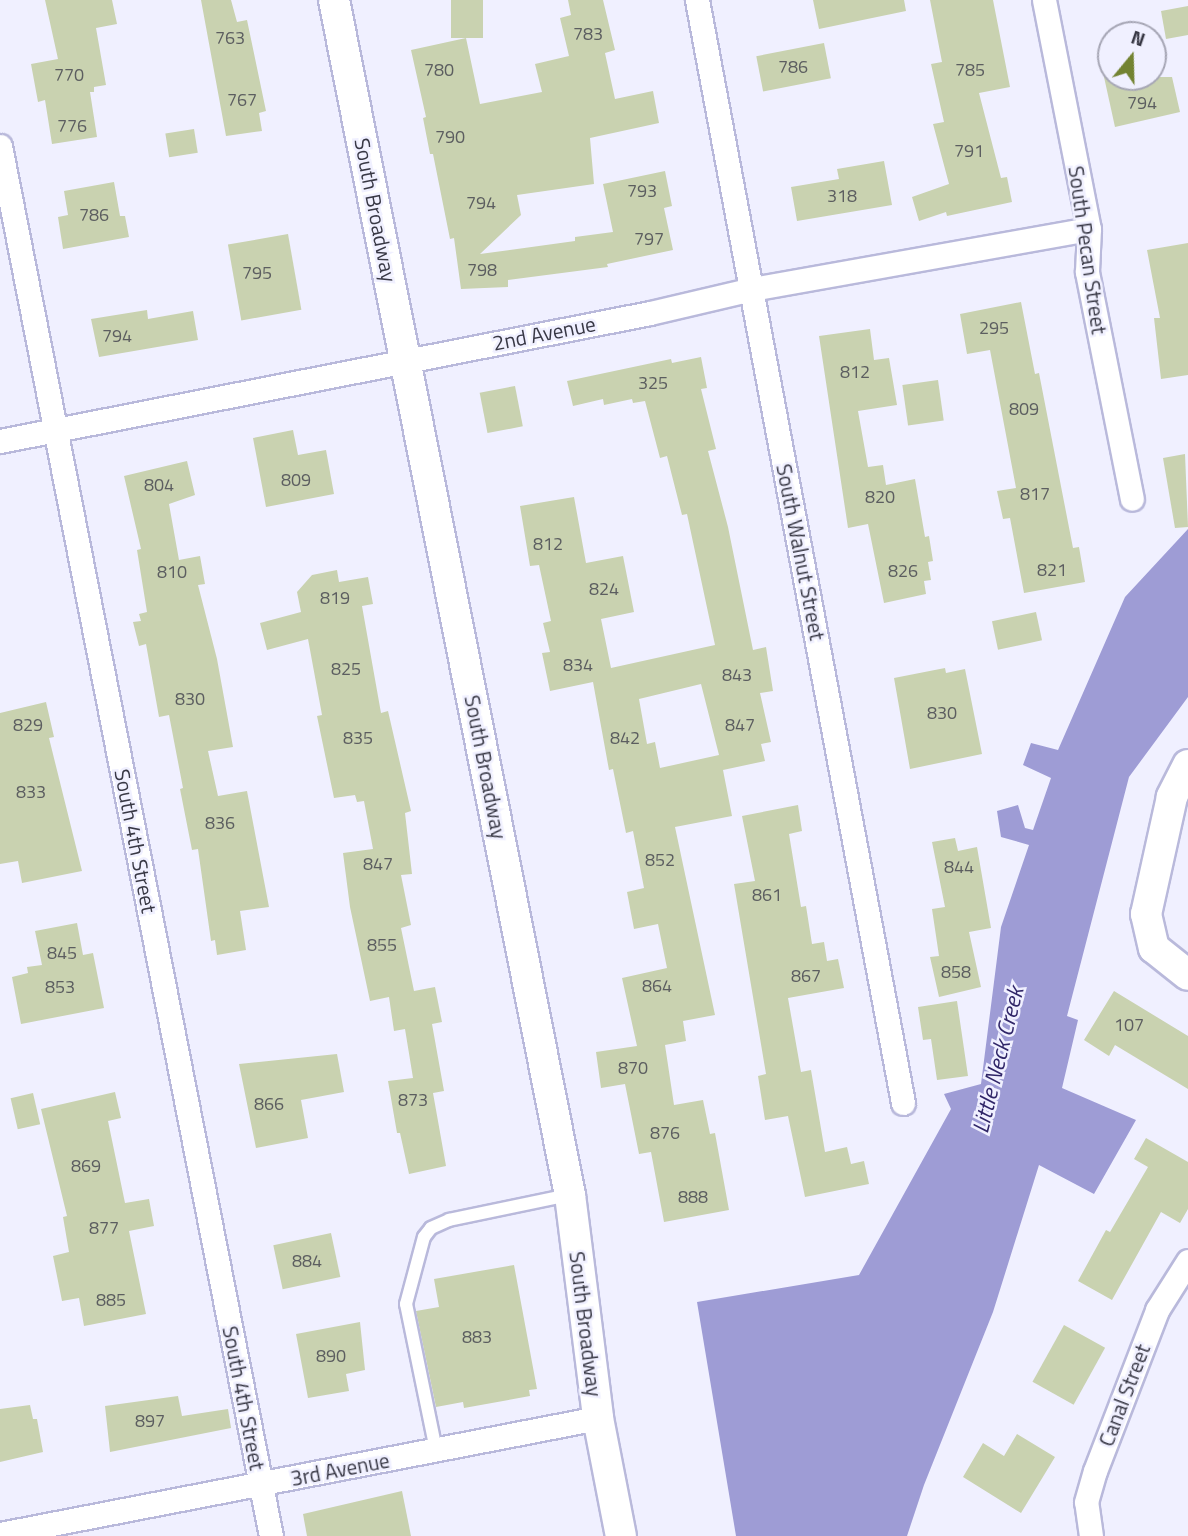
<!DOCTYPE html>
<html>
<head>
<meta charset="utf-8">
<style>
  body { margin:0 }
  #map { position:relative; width:1188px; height:1536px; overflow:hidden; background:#f0f0ff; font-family:"Titillium Web",sans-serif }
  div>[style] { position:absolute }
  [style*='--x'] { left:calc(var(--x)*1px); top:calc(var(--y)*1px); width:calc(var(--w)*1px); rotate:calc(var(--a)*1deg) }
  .water>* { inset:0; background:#9e9cd5 }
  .building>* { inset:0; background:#c9d2b0; transform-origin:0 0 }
  .roads { filter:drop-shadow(2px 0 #b9b9db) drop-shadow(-2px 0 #b9b9db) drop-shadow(0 2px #b9b9db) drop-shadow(0 -2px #b9b9db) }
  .service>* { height:12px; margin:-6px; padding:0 6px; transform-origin:6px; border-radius:6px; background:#fff }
  .minor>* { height:23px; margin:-11.5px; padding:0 11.5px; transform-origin:11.5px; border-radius:11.5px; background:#fff }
  .tertiary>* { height:30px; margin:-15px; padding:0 15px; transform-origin:15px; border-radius:15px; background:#fff }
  span { translate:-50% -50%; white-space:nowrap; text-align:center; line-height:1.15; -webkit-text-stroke:5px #f0f0ff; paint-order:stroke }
  .number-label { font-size:18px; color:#5c5e60 }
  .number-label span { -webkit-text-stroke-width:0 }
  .street-label { font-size:21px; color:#383845 }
  .water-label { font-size:23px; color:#302668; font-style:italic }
  .north { position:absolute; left:1097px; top:21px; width:70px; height:70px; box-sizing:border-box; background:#f0f0ff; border:2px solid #a6a6b5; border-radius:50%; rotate:19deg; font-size:19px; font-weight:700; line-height:28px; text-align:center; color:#383845 }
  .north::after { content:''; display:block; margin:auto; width:24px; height:32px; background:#738332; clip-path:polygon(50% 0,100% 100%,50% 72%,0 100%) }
</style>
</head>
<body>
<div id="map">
  <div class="water">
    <i style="clip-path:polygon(1188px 529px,1188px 697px,1129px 777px,1067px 1016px,1078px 1020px,1062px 1088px,1136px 1120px,1094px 1194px,1039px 1165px,993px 1312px,924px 1485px,907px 1536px,736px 1536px,697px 1302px,859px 1275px,951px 1109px,944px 1094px,981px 1084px,1001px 927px,1029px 845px,1001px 837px,997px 811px,1018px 805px,1025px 828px,1033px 830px,1051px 778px,1023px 765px,1031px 743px,1058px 750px,1125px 597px)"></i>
  </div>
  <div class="building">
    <i style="clip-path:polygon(45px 0,112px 0,117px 24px,96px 28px,106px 85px,94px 87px,94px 92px,90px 92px,97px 137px,52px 144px,45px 100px,38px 102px,31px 64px,58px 59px)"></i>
    <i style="clip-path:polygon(201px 0,231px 0,237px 22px,247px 20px,266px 111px,259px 113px,262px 131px,226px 136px)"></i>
    <i style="left:451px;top:0;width:32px;height:38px"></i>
    <i style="clip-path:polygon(568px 0,603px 0,615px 50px,605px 53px,615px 99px,653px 91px,659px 123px,590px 138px,594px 184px,517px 195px,521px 215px,480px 254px,575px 241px,575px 237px,613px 232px,603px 184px,665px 171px,672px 206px,664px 208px,673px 250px,607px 264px,608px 267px,508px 280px,508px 287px,461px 289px,454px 238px,450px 239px,433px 154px,430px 154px,423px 118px,426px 117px,411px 50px,466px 38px,480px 104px,542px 92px,535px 64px,569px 56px,560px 18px,571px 15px)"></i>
    <i style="clip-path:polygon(813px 0,904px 0,906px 11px,819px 29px)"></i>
    <i style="clip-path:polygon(930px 0,993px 0,1010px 87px,979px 93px,1001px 178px,1007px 177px,1012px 202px,947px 216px,946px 212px,919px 221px,912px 197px,949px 184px,933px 124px,944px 122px,931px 64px,942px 62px)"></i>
    <i style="clip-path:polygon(1188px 6px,1188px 35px,1166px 39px,1161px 11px)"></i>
    <i style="left:824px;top:43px;width:36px;height:69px;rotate:79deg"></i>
    <i style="clip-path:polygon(1104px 77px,1172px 77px,1180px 112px,1115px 127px)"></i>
    <i style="left:194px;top:129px;width:24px;height:29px;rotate:81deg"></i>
    <i style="clip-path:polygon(884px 161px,892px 205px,797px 221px,791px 187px,839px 179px,837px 169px)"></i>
    <i style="clip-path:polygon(114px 182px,120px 216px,125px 216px,129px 237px,63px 249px,58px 217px,68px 215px,64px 191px)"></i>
    <i style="left:288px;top:234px;width:77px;height:61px;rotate:80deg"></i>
    <i style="clip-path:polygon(1188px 243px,1188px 375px,1161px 379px,1154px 318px,1160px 318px,1147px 250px)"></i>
    <i style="clip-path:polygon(1021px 302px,1035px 374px,1039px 373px,1073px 548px,1079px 547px,1085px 582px,1024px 593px,1010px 518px,1003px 519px,997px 491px,1016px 488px,990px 350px,967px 354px,960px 314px)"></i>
    <i style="clip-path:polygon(147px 310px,148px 319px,193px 311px,198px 340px,99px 357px,91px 319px)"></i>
    <i style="clip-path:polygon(870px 329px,874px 360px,889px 358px,897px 405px,858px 411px,868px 467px,883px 465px,886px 485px,915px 479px,925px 537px,929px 536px,933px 561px,928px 562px,931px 580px,924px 581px,926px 594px,884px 603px,868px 524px,848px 528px,819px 336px)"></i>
    <i style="clip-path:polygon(evenodd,701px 357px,707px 388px,701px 389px,716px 449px,708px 451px,728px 527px,753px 650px,766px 647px,773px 691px,760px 693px,771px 742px,761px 744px,765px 761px,723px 770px,732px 816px,675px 827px,715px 1015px,683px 1021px,686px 1041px,665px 1045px,674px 1105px,703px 1100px,710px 1134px,715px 1133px,729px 1210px,664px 1222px,651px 1152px,639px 1154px,625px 1084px,601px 1088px,596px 1052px,637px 1046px,622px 978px,667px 968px,658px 924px,634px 929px,627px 892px,644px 888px,633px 831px,626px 833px,613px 769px,609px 770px,593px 682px,550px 691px,542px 653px,550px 652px,543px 623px,551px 621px,539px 565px,530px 566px,520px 506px,574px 497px,586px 563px,623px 556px,634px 612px,601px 619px,611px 668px,715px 645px,687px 514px,682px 515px,667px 456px,660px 458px,645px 401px,633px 403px,632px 399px,604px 405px,603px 399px,573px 406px,567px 381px,671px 359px,672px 363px,701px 357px,701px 684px,719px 755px,660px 768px,655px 742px,647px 744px,639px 699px,701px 684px)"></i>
    <i style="left:938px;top:380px;width:41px;height:36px;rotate:82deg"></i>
    <i style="left:515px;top:386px;width:41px;height:36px;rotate:79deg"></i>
    <i style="clip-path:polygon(293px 430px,298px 455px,326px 450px,334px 494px,266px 507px,253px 438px)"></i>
    <i style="clip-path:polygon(1185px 454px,1188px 527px,1175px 528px,1163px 458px)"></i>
    <i style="clip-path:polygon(187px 461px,195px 495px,169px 504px,179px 560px,200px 556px,205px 584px,198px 585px,217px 659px,233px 747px,208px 751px,218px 796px,247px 791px,269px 907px,240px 911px,246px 950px,217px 955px,215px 940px,211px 941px,198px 849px,192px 850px,180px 789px,183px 788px,169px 715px,159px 717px,146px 644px,139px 646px,133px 622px,141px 621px,139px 614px,147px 612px,137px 550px,141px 549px,124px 476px)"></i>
    <i style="clip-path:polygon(337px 570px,339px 582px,368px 577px,373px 604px,362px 606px,381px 713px,388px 711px,411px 811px,405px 813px,412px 874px,401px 875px,411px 925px,401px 928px,414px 991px,435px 987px,442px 1022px,432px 1024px,444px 1091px,433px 1093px,446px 1166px,409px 1174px,400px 1133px,397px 1133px,388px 1081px,413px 1078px,405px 1029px,394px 1031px,389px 997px,370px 1001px,350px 907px,343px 853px,373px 849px,364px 801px,357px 802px,355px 795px,334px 798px,317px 716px,322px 715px,308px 639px,267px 650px,260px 623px,301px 612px,297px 592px,312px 575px)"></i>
    <i style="left:1036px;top:612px;width:29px;height:45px;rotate:78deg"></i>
    <i style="clip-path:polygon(945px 668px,946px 673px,965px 669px,982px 754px,910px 769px,894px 678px)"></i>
    <i style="clip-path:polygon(46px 702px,54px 737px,49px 738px,82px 871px,22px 883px,18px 861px,0 864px,0 713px)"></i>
    <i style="clip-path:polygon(798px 805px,802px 831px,789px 834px,801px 907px,806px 906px,812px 944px,824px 942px,827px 961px,838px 959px,844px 988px,788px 998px,801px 1072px,811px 1070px,825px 1152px,847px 1147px,851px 1164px,864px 1161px,869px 1184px,805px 1197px,788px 1116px,765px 1120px,758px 1076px,766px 1074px,734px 884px,755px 881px,742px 816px)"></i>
    <i style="clip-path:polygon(955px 838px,958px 851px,977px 847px,991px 928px,969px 932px,981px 987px,939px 997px,930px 957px,939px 956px,932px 909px,945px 907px,932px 842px)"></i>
    <i style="clip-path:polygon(77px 923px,83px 955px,93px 953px,104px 1008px,21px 1024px,12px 977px,28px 973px,27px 967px,42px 965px,35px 931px)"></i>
    <i style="clip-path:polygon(1114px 991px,1188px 1036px,1188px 1089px,1115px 1045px,1109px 1056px,1084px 1040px)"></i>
    <i style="clip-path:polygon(957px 1001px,968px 1076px,937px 1080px,931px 1039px,923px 1040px,918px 1007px)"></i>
    <i style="clip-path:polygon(337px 1054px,344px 1092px,301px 1100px,308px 1138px,256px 1148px,239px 1064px)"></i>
    <i style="clip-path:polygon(115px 1092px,121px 1118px,108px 1121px,125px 1203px,149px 1199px,154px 1226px,129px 1231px,146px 1314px,84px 1326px,79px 1298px,62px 1301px,53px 1256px,69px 1252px,63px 1217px,67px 1216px,41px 1109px)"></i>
    <i style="left:33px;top:1093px;width:32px;height:23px;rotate:77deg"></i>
    <i style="clip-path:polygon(1146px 1138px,1188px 1162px,1188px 1209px,1180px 1223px,1161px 1212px,1112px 1300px,1078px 1281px,1106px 1230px,1110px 1232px,1148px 1167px,1134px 1159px)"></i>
    <i style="left:331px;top:1233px;width:45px;height:59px;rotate:78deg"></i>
    <i style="clip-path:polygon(514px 1265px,537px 1389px,529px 1390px,530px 1396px,464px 1408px,463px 1402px,436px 1407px,416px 1311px,439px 1307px,434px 1279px)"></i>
    <i style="clip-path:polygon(360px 1322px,365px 1370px,346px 1374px,349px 1391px,308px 1398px,296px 1334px)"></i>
    <i style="left:1064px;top:1325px;width:47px;height:65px;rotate:29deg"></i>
    <i style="clip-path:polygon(178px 1396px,182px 1416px,228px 1409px,231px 1428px,110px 1452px,105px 1406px)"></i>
    <i style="clip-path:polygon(30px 1405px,33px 1419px,37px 1419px,43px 1452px,0 1462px,0 1409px)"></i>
    <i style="clip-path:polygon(1017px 1434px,1055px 1457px,1021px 1513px,963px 1477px,983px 1443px,1004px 1456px)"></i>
    <i style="clip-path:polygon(402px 1491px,411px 1536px,307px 1536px,303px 1514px)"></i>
  </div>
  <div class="roads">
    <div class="service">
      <i style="--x:436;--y:1450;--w:149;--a:-101.6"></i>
      <i style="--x:406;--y:1304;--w:69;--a:-75"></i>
      <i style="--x:424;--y:1237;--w:11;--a:-52"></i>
      <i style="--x:431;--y:1228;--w:20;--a:-24"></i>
      <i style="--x:449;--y:1220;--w:123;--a:-11.8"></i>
    </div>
    <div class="minor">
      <i style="--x:697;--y:0;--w:1122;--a:79.42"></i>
      <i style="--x:1044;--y:0;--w:233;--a:78.9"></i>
      <i style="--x:1089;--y:229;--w:43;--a:92.7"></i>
      <i style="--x:1087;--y:272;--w:231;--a:78.8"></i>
      <i style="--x:0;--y:146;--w:1416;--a:78.97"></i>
      <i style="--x:0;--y:441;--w:662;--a:-11.14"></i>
      <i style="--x:650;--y:313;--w:105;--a:-13.2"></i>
      <i style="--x:752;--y:289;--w:342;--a:-10.1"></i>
      <i style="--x:0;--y:1534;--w:609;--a:-10.98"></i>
      <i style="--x:1091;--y:1536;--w:34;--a:-98"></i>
      <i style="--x:1086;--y:1502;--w:32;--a:-74"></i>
      <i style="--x:1095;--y:1471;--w:173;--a:-68.9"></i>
      <i style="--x:1157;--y:1310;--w:58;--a:-57.7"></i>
    </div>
    <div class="tertiary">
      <i style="--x:334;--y:0;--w:1218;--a:78.83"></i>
      <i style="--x:570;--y:1195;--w:225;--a:82.8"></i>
      <i style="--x:598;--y:1418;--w:120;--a:79"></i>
      <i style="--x:1188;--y:765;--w:36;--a:117"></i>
      <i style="--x:1172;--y:797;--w:120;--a:102.5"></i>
      <i style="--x:1146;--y:914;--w:35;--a:77"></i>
      <i style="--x:1154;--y:948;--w:43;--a:38.5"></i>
    </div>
  </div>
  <div class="number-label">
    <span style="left:588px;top:34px">783</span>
    <span style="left:230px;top:38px">763</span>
    <span style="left:793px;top:67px">786</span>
    <span style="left:439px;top:70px">780</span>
    <span style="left:970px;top:70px">785</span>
    <span style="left:69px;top:75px">770</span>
    <span style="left:242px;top:100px">767</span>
    <span style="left:1142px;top:103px">794</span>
    <span style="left:72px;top:126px">776</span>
    <span style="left:450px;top:137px">790</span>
    <span style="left:969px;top:151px">791</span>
    <span style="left:642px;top:191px">793</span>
    <span style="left:842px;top:196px">318</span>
    <span style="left:481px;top:203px">794</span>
    <span style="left:94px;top:215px">786</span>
    <span style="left:649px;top:239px">797</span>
    <span style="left:482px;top:270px">798</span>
    <span style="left:257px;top:273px">795</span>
    <span style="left:994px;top:328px">295</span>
    <span style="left:117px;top:336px">794</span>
    <span style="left:855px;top:372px">812</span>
    <span style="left:653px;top:383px">325</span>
    <span style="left:1024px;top:409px">809</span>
    <span style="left:296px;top:480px">809</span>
    <span style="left:159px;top:485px">804</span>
    <span style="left:1035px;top:494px">817</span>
    <span style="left:880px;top:497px">820</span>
    <span style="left:548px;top:544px">812</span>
    <span style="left:1052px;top:570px">821</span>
    <span style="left:903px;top:571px">826</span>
    <span style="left:172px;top:572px">810</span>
    <span style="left:604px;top:589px">824</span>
    <span style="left:335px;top:598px">819</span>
    <span style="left:578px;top:665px">834</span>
    <span style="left:346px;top:669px">825</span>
    <span style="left:737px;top:675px">843</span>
    <span style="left:190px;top:699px">830</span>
    <span style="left:942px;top:713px">830</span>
    <span style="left:28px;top:725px">829</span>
    <span style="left:740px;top:725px">847</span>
    <span style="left:358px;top:738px">835</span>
    <span style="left:625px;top:738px">842</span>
    <span style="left:31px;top:792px">833</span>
    <span style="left:220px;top:823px">836</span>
    <span style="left:660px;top:860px">852</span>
    <span style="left:378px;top:864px">847</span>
    <span style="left:959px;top:867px">844</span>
    <span style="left:767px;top:895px">861</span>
    <span style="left:382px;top:945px">855</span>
    <span style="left:62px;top:953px">845</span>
    <span style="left:956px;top:972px">858</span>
    <span style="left:806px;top:976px">867</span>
    <span style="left:657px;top:986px">864</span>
    <span style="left:60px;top:987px">853</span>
    <span style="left:1129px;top:1025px">107</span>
    <span style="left:633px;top:1068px">870</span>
    <span style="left:413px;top:1100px">873</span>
    <span style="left:269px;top:1104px">866</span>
    <span style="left:665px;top:1133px">876</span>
    <span style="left:86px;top:1166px">869</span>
    <span style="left:693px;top:1197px">888</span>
    <span style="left:104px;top:1228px">877</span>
    <span style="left:307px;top:1261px">884</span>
    <span style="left:111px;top:1300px">885</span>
    <span style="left:477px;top:1337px">883</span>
    <span style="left:331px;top:1356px">890</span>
    <span style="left:150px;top:1421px">897</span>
  </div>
  <div class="street-label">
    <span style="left:376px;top:210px;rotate:79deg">South Broadway</span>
    <span style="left:1088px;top:250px;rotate:82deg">South Pecan Street</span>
    <span style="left:544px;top:333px;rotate:-11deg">2nd Avenue</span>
    <span style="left:801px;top:552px;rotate:79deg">South Walnut Street</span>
    <span style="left:486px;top:767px;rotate:79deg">South Broadway</span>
    <span style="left:136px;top:841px;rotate:79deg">South 4th Street</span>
    <span style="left:586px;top:1324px;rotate:83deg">South Broadway</span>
    <span style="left:1124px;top:1395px;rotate:-69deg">Canal Street</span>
    <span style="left:244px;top:1398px;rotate:79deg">South 4th Street</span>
    <span style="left:340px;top:1469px;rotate:-11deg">3rd Avenue</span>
  </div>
  <div class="water-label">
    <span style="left:998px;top:1060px;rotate:-76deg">Little Neck Creek</span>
  </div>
  <div class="north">N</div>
</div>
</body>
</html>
